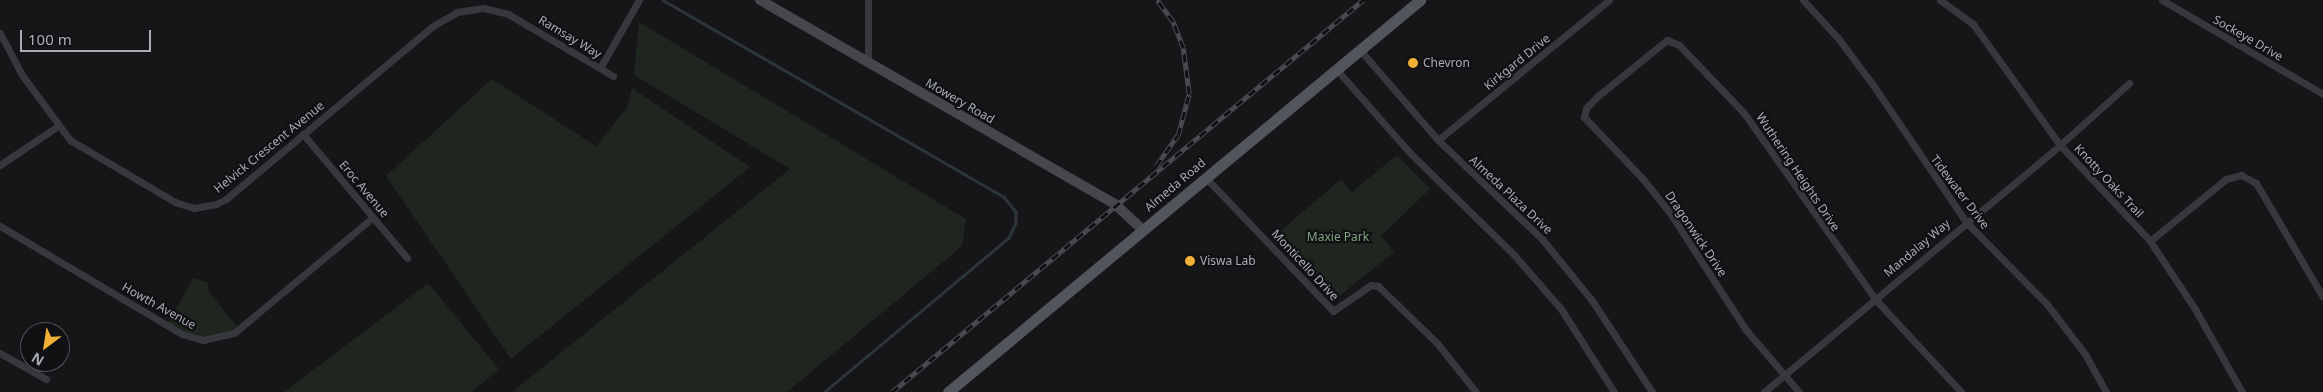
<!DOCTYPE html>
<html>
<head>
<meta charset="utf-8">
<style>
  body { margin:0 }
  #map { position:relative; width:2323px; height:392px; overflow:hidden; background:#161618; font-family:"Noto Sans",sans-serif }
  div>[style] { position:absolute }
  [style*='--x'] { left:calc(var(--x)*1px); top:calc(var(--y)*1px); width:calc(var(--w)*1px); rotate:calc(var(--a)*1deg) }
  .green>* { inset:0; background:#1e261f }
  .stream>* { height:2.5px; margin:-1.25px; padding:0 1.25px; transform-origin:1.25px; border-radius:1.25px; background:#2c353c }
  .street>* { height:7px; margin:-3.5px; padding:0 3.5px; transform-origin:3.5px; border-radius:3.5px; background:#37383d }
  .secondary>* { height:10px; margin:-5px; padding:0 5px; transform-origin:5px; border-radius:5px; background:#45474d }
  .primary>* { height:11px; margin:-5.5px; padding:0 5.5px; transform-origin:5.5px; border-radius:5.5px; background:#53555c }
  .rail>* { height:4.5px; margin-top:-2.25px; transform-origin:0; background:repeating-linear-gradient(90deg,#111113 0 8px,#4a4c52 0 16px); box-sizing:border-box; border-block:1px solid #4a4c52 }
  .dots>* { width:14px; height:14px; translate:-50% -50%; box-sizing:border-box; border:2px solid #111113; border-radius:50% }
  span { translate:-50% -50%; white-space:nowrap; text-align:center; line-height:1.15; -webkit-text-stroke:4.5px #111113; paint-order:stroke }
  .street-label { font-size:12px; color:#a8adb8 }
  .poi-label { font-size:12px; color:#a8adb8 }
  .left { translate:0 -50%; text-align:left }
  .park-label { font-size:12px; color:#7fa381 }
  .north { position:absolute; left:20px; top:322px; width:50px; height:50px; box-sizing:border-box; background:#111113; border:1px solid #4d4f55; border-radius:50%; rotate:211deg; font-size:14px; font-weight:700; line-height:20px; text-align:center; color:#a8adb8 }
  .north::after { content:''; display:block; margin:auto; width:18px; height:22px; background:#f2b134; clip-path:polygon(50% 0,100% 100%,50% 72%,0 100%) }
  .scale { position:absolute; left:20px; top:30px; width:131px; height:22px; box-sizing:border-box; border:2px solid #a8adb8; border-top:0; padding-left:6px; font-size:15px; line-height:18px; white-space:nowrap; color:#a8adb8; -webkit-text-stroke:4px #111113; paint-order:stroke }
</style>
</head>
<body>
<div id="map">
  <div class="green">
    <i style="clip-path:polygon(639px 22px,966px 219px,962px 246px,787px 392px,512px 392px,790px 169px,634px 75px)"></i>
    <i style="clip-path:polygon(492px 79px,596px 146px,627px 108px,632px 88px,750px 167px,511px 359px,386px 176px)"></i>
    <i style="clip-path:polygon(1397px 155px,1430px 189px,1381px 236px,1394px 252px,1338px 297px,1277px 234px,1341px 179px,1352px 192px)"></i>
    <i style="clip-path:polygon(193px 278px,207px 282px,209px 292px,239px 329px,203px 340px,167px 325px)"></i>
    <i style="clip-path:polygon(428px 283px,499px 369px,472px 392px,284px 392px)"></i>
  </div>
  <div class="stream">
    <i style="--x:663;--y:0;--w:394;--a:30"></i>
    <i style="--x:1004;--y:197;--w:19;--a:51"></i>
    <i style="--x:1016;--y:212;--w:11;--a:90"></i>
    <i style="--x:1016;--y:223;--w:17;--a:115"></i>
    <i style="--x:1009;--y:238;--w:240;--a:140.1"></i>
  </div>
  <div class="street">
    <i style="--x:868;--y:0;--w:62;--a:90"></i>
    <i style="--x:1803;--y:0;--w:52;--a:47.4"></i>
    <i style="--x:1838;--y:38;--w:59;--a:53.3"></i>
    <i style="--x:1873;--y:85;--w:166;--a:55.8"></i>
    <i style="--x:1966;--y:222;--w:114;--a:45.4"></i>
    <i style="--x:2046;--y:303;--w:64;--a:52.6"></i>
    <i style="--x:2085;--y:354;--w:43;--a:61.1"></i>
    <i style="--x:1940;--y:0;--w:41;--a:36"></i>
    <i style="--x:1973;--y:24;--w:149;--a:54.3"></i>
    <i style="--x:2060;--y:145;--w:132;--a:46.8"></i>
    <i style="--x:2150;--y:241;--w:82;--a:56.5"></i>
    <i style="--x:2195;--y:309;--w:95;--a:60.5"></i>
    <i style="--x:2162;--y:0;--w:186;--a:30.3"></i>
    <i style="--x:0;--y:33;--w:47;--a:62.4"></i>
    <i style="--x:22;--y:75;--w:81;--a:53.6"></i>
    <i style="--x:70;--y:140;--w:122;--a:30.6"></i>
    <i style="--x:175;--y:202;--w:20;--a:18"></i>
    <i style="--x:194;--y:208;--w:22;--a:-10"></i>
    <i style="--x:216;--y:204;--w:11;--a:-27"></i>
    <i style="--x:226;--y:199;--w:270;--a:-39.9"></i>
    <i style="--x:433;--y:26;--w:28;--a:-30"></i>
    <i style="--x:457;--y:12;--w:26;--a:-9"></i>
    <i style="--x:483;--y:8;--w:26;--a:13"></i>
    <i style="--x:508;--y:14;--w:122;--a:30.6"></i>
    <i style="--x:1360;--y:50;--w:119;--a:49.1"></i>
    <i style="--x:1438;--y:140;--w:144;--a:43.6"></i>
    <i style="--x:1542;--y:239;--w:77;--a:50.8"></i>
    <i style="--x:1591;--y:299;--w:111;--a:56.7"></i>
    <i style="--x:600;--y:68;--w:78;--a:-60.2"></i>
    <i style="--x:1336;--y:69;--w:112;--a:48.6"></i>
    <i style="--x:1410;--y:153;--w:147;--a:44.4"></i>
    <i style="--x:1515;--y:256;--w:70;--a:49"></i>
    <i style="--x:1561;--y:309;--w:98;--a:57.4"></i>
    <i style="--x:303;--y:134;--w:162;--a:50"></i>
    <i style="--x:1438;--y:140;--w:221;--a:-39.3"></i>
    <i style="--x:0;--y:165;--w:70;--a:-33.9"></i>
    <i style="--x:1206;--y:178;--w:184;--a:46.3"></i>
    <i style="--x:1333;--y:311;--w:46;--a:-34.4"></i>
    <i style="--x:1371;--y:285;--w:7;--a:8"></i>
    <i style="--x:1378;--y:286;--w:82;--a:44"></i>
    <i style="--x:1437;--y:343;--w:63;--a:51.5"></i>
    <i style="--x:0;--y:226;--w:212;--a:30.7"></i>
    <i style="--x:182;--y:334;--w:22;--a:16"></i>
    <i style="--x:203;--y:340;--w:32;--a:-13"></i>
    <i style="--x:234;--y:333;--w:181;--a:-39.8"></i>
    <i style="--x:2150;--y:241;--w:98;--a:-39.2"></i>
    <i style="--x:2226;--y:179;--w:16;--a:-15"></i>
    <i style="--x:2241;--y:175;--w:17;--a:28"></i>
    <i style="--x:2256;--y:183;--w:132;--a:59.6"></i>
    <i style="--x:0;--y:353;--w:53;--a:29.5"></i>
    <i style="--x:1764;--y:392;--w:386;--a:-39.8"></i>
    <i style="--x:2060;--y:145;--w:93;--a:-41.9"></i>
    <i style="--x:1799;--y:392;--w:82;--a:-130.5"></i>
    <i style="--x:1746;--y:330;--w:140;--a:-123"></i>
    <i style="--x:1670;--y:213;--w:43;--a:-128.5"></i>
    <i style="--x:1643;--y:179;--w:86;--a:-133.6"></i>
    <i style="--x:1584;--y:117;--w:9;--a:-77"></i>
    <i style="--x:1586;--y:108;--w:18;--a:-45"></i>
    <i style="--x:1599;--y:95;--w:87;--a:-39"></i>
    <i style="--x:1667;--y:40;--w:13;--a:23"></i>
    <i style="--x:1679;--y:45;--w:94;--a:46.3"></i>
    <i style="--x:1744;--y:113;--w:228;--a:54.8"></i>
    <i style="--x:1875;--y:299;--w:127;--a:47.2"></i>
  </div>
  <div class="secondary">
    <i style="--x:760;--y:0;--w:411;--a:29.9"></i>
    <i style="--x:1116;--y:205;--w:37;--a:43"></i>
  </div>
  <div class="primary">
    <i style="--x:948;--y:392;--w:614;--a:-39.71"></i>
  </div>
  <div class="rail">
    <i style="--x:1156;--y:166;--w:38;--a:-55"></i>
    <i style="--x:1178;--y:135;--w:42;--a:-75"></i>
    <i style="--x:1189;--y:94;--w:46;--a:-97.4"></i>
    <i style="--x:1183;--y:48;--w:28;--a:-111"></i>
    <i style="--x:1173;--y:22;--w:27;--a:-126"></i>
    <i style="--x:892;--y:392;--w:613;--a:-39.77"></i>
  </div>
  <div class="dots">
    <i style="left:1413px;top:63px;background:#f2b134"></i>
    <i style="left:1190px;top:261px;background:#f2b134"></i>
  </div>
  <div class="street-label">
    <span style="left:570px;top:37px;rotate:31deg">Ramsay Way</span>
    <span style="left:2248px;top:38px;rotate:30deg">Sockeye Drive</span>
    <span style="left:1517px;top:62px;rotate:-39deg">Kirkgard Drive</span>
    <span style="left:960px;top:101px;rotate:30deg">Mowery Road</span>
    <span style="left:269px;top:147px;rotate:-39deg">Helvick Crescent Avenue</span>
    <span style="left:1798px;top:172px;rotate:56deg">Wuthering Heights Drive</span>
    <span style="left:2109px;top:181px;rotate:47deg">Knotty Oaks Trail</span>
    <span style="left:1175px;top:185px;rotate:-40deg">Almeda Road</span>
    <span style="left:364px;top:189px;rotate:50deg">Eroc Avenue</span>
    <span style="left:1960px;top:192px;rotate:53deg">Tidewater Drive</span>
    <span style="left:1511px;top:195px;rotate:43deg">Almeda Plaza Drive</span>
    <span style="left:1696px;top:234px;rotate:56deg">Dragonwick Drive</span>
    <span style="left:1917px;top:248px;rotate:-40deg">Mandalay Way</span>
    <span style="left:1305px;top:265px;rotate:47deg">Monticello Drive</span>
    <span style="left:159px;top:306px;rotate:29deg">Howth Avenue</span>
  </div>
  <div class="poi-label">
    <span class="left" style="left:1423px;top:63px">Chevron</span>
    <span class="left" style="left:1200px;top:261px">Viswa Lab</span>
  </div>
  <div class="park-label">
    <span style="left:1338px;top:237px">Maxie Park</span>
  </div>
  <div class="north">N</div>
  <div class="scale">100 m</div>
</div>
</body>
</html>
